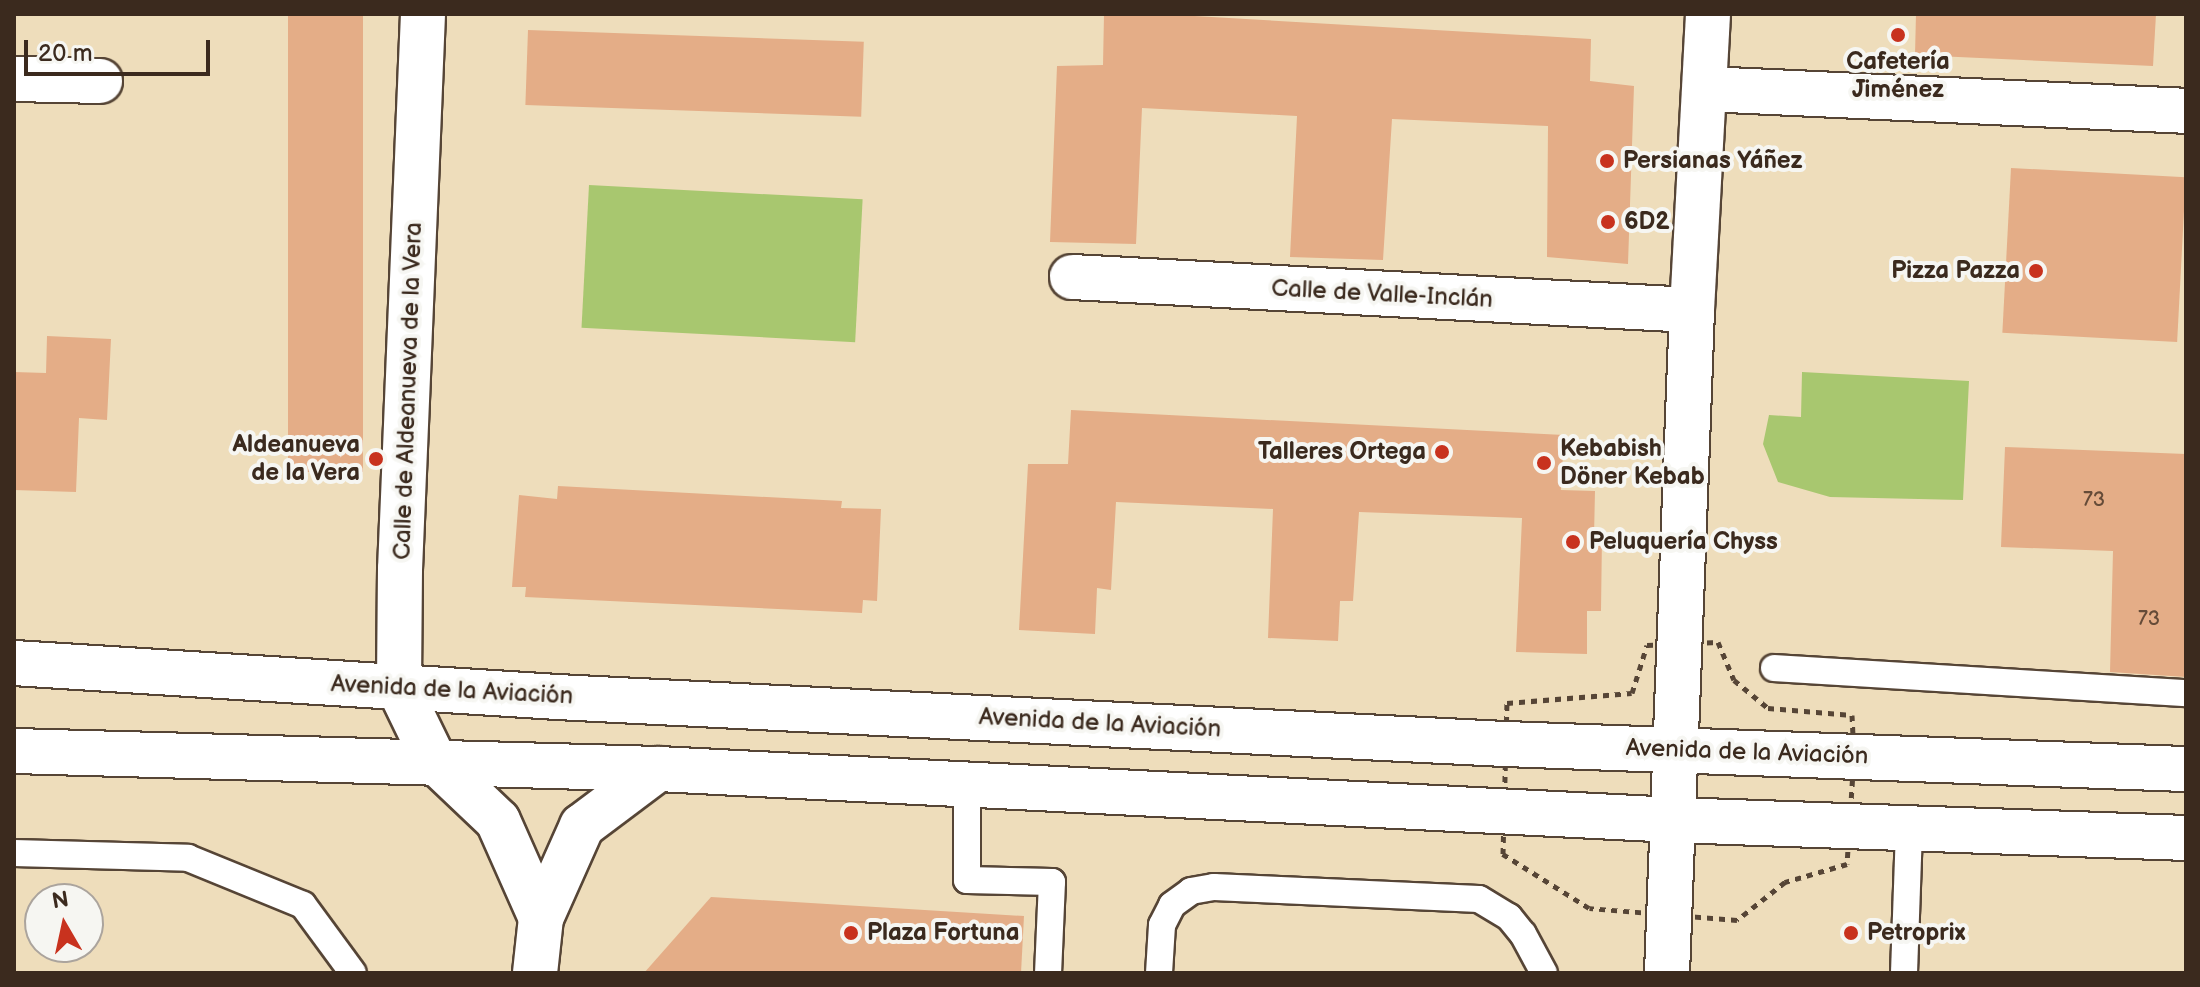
<!DOCTYPE html>
<html>
<head>
<meta charset="utf-8">
<style>
  body { margin:0 }
  #map { position:relative; width:2200px; height:987px; overflow:hidden; background:#edb; font-family:"Balsamiq Sans",sans-serif }
  div>[style] { position:absolute }
  [style*='--x'] { left:calc(var(--x)*1px); top:calc(var(--y)*1px); width:calc(var(--w)*1px); rotate:calc(var(--a)*1deg) }
  .green>* { inset:0; background:#a8c76f; transform-origin:0 0 }
  .building>* { inset:0; background:#e4ad87; transform-origin:0 0 }
  .path>* { height:5px; margin-top:-2.5px; transform-origin:0; background:repeating-linear-gradient(90deg,#564536 0 6px,transparent 0 12px) }
  .roads { filter:drop-shadow(2px 0 #564536) drop-shadow(-2px 0 #564536) drop-shadow(0 2px #564536) drop-shadow(0 -2px #564536) }
  .service>* { height:26px; margin:-13px; padding:0 13px; transform-origin:13px; border-radius:13px; background:#fff }
  .minor>* { height:44px; margin:-22px; padding:0 22px; transform-origin:22px; border-radius:22px; background:#fff }
  .secondary>* { height:44px; margin:-22px; padding:0 22px; transform-origin:22px; border-radius:22px; background:#fff }
  .dots>* { width:22px; height:22px; translate:-50% -50%; box-sizing:border-box; border:4px solid #f6f6f2; border-radius:50% }
  span { translate:-50% -50%; white-space:nowrap; text-align:center; line-height:1.15; -webkit-text-stroke:8px #f6f6f2; paint-order:stroke }
  .number-label { font-size:20px; color:#654b38 }
  .number-label span { -webkit-text-stroke-width:0 }
  .poi-label { font-size:24px; color:#3b2a1e; font-weight:700 }
  .left { translate:0 -50%; text-align:left }
  .right { translate:-100% -50%; text-align:right }
  .street-label { font-size:24px; color:#3b2a1e }
  .frame { position:absolute; inset:0; border:16px solid #3b2a1e; pointer-events:none }
  .north { position:absolute; left:24px; top:883px; width:80px; height:80px; box-sizing:border-box; background:#f6f6f2; border:2px solid #aba49d; border-radius:50%; rotate:351deg; font-size:22px; font-weight:700; line-height:32px; text-align:center; color:#3b2a1e }
  .north::after { content:''; display:block; margin:auto; width:28px; height:36px; background:#c8321e; clip-path:polygon(50% 0,100% 100%,50% 72%,0 100%) }
  .scale { position:absolute; left:24px; top:40px; width:186px; height:36px; box-sizing:border-box; border:4px solid #3b2a1e; border-top:0; padding-left:10px; font-size:24px; line-height:28px; white-space:nowrap; color:#3b2a1e; -webkit-text-stroke:6px #f6f6f2; paint-order:stroke }
</style>
</head>
<body>
<div id="map">
  <div class="green">
    <i style="left:589px;top:185px;width:274px;height:143px;rotate:3deg"></i>
    <i style="clip-path:polygon(1802px 372px,1969px 381px,1963px 500px,1830px 497px,1778px 482px,1763px 444px,1769px 415px,1801px 417px)"></i>
  </div>
  <div class="building">
    <i style="left:288px;top:14px;width:75px;height:458px"></i>
    <i style="clip-path:polygon(1104px 14px,1160px 14px,1591px 39px,1590px 81px,1634px 86px,1628px 264px,1547px 257px,1548px 126px,1392px 119px,1383px 260px,1290px 257px,1297px 116px,1142px 108px,1136px 244px,1050px 242px,1057px 66px,1103px 65px)"></i>
    <i style="clip-path:polygon(1916px 14px,2156px 14px,2153px 66px,1915px 55px)"></i>
    <i style="left:528px;top:30px;width:336px;height:75px;rotate:2deg"></i>
    <i style="left:2011px;top:168px;width:175px;height:165px;rotate:3deg"></i>
    <i style="clip-path:polygon(47px 336px,111px 339px,107px 420px,79px 418px,76px 492px,14px 490px,14px 372px,46px 373px)"></i>
    <i style="clip-path:polygon(1071px 410px,1564px 435px,1561px 490px,1595px 491px,1594px 537px,1602px 536px,1601px 611px,1587px 611px,1587px 654px,1516px 652px,1522px 518px,1359px 512px,1353px 601px,1340px 601px,1338px 641px,1268px 638px,1273px 509px,1116px 502px,1111px 590px,1097px 588px,1095px 634px,1019px 630px,1028px 464px,1068px 464px)"></i>
    <i style="clip-path:polygon(2005px 447px,2186px 454px,2186px 677px,2110px 672px,2113px 551px,2001px 547px)"></i>
    <i style="clip-path:polygon(558px 486px,842px 501px,841px 508px,881px 509px,877px 601px,863px 600px,862px 613px,525px 597px,526px 587px,512px 587px,519px 495px,557px 499px)"></i>
    <i style="clip-path:polygon(711px 897px,1024px 916px,1021px 973px,644px 973px)"></i>
  </div>
  <div class="path">
    <i style="--x:1718;--y:642;--w:41;--a:67.2"></i>
    <i style="--x:1734;--y:680;--w:44;--a:39.5"></i>
    <i style="--x:1768;--y:708;--w:84;--a:4.8"></i>
    <i style="--x:1852;--y:715;--w:41;--a:87.2"></i>
    <i style="--x:1854;--y:756;--w:108;--a:93.7"></i>
    <i style="--x:1847;--y:864;--w:65;--a:163.8"></i>
    <i style="--x:1785;--y:882;--w:61;--a:141.6"></i>
    <i style="--x:1737;--y:920;--w:148;--a:-175.4"></i>
    <i style="--x:1589;--y:908;--w:102;--a:-147.9"></i>
    <i style="--x:1503;--y:854;--w:151;--a:-88.5"></i>
    <i style="--x:1507;--y:703;--w:125;--a:-4.6"></i>
    <i style="--x:1632;--y:693;--w:50;--a:-72.6"></i>
    <i style="--x:1647;--y:645;--w:71;--a:-2.4"></i>
  </div>
  <div class="roads">
    <div class="service">
      <i style="--x:1774;--y:668;--w:413;--a:3.5"></i>
      <i style="--x:967;--y:783;--w:97;--a:90"></i>
      <i style="--x:967;--y:880;--w:85;--a:1.3"></i>
      <i style="--x:1052;--y:882;--w:91;--a:92.5"></i>
      <i style="--x:14;--y:853;--w:174;--a:1.6"></i>
      <i style="--x:188;--y:858;--w:124;--a:22.2"></i>
      <i style="--x:303;--y:905;--w:84;--a:53.7"></i>
      <i style="--x:1159;--y:973;--w:48;--a:-86.4"></i>
      <i style="--x:1162;--y:925;--w:22;--a:-63"></i>
      <i style="--x:1172;--y:905;--w:24;--a:-36"></i>
      <i style="--x:1191;--y:891;--w:23;--a:-10"></i>
      <i style="--x:1214;--y:887;--w:265;--a:2.6"></i>
      <i style="--x:1479;--y:899;--w:35;--a:31"></i>
      <i style="--x:1509;--y:917;--w:22;--a:51"></i>
      <i style="--x:1523;--y:934;--w:44;--a:61.7"></i>
      <i style="--x:1904;--y:973;--w:146;--a:-88"></i>
    </div>
    <div class="minor">
      <i style="--x:423;--y:14;--w:555;--a:92.37"></i>
      <i style="--x:400;--y:569;--w:119;--a:90.5"></i>
      <i style="--x:399;--y:688;--w:80;--a:64.1"></i>
      <i style="--x:434;--y:760;--w:88;--a:43.6"></i>
      <i style="--x:498;--y:821;--w:106;--a:66.1"></i>
      <i style="--x:14;--y:79;--w:86;--a:1.3"></i>
      <i style="--x:1705;--y:89;--w:482;--a:2.6"></i>
      <i style="--x:1072;--y:277;--w:621;--a:3.05"></i>
      <i style="--x:535;--y:973;--w:55;--a:-83.8"></i>
      <i style="--x:541;--y:918;--w:101;--a:-66"></i>
      <i style="--x:582;--y:826;--w:95;--a:-36.9"></i>
      <i style="--x:1667;--y:973;--w:663;--a:-87.84"></i>
      <i style="--x:1692;--y:310;--w:296;--a:-86.9"></i>
    </div>
    <div class="secondary">
      <i style="--x:14;--y:663;--w:544;--a:3.58"></i>
      <i style="--x:557;--y:697;--w:950;--a:2.84"></i>
      <i style="--x:1506;--y:744;--w:680;--a:2.11"></i>
      <i style="--x:14;--y:751;--w:644;--a:1.6"></i>
      <i style="--x:658;--y:769;--w:1017;--a:2.87"></i>
      <i style="--x:1674;--y:820;--w:512;--a:2.01"></i>
    </div>
  </div>
  <div class="dots">
    <i style="left:1898px;top:35px;background:#c8321e"></i>
    <i style="left:1607px;top:161px;background:#c8321e"></i>
    <i style="left:1608px;top:222px;background:#c8321e"></i>
    <i style="left:2036px;top:271px;background:#c8321e"></i>
    <i style="left:1442px;top:452px;background:#c8321e"></i>
    <i style="left:376px;top:459px;background:#c8321e"></i>
    <i style="left:1544px;top:463px;background:#c8321e"></i>
    <i style="left:1573px;top:542px;background:#c8321e"></i>
    <i style="left:851px;top:933px;background:#c8321e"></i>
    <i style="left:1851px;top:933px;background:#c8321e"></i>
  </div>
  <div class="number-label">
    <span style="left:2094px;top:500px">73</span>
    <span style="left:2149px;top:619px">73</span>
  </div>
  <div class="poi-label">
    <span style="left:1898px;top:76px">Cafetería<br>Jiménez</span>
    <span class="left" style="left:1623px;top:161px">Persianas Yáñez</span>
    <span class="left" style="left:1624px;top:222px">6D2</span>
    <span class="right" style="left:2020px;top:271px">Pizza Pazza</span>
    <span class="right" style="left:360px;top:459px">Aldeanueva<br>de la Vera</span>
    <span class="left" style="left:1560px;top:463px">Kebabish<br>Döner Kebab</span>
    <span class="right" style="left:1426px;top:452px">Talleres Ortega</span>
    <span class="left" style="left:1589px;top:542px">Peluquería Chyss</span>
    <span class="left" style="left:867px;top:933px">Plaza Fortuna</span>
    <span class="left" style="left:1867px;top:933px">Petroprix</span>
  </div>
  <div class="street-label">
    <span style="left:1382px;top:294px;rotate:3deg">Calle de Valle-Inclán</span>
    <span style="left:408px;top:391px;rotate:-88deg">Calle de Aldeanueva de la Vera</span>
    <span style="left:452px;top:690px;rotate:3deg">Avenida de la Aviación</span>
    <span style="left:1100px;top:723px;rotate:3deg">Avenida de la Aviación</span>
    <span style="left:1747px;top:752px;rotate:2deg">Avenida de la Aviación</span>
  </div>
  <div class="frame"></div>
  <div class="north">N</div>
  <div class="scale">20 m</div>
</div>
</body>
</html>
